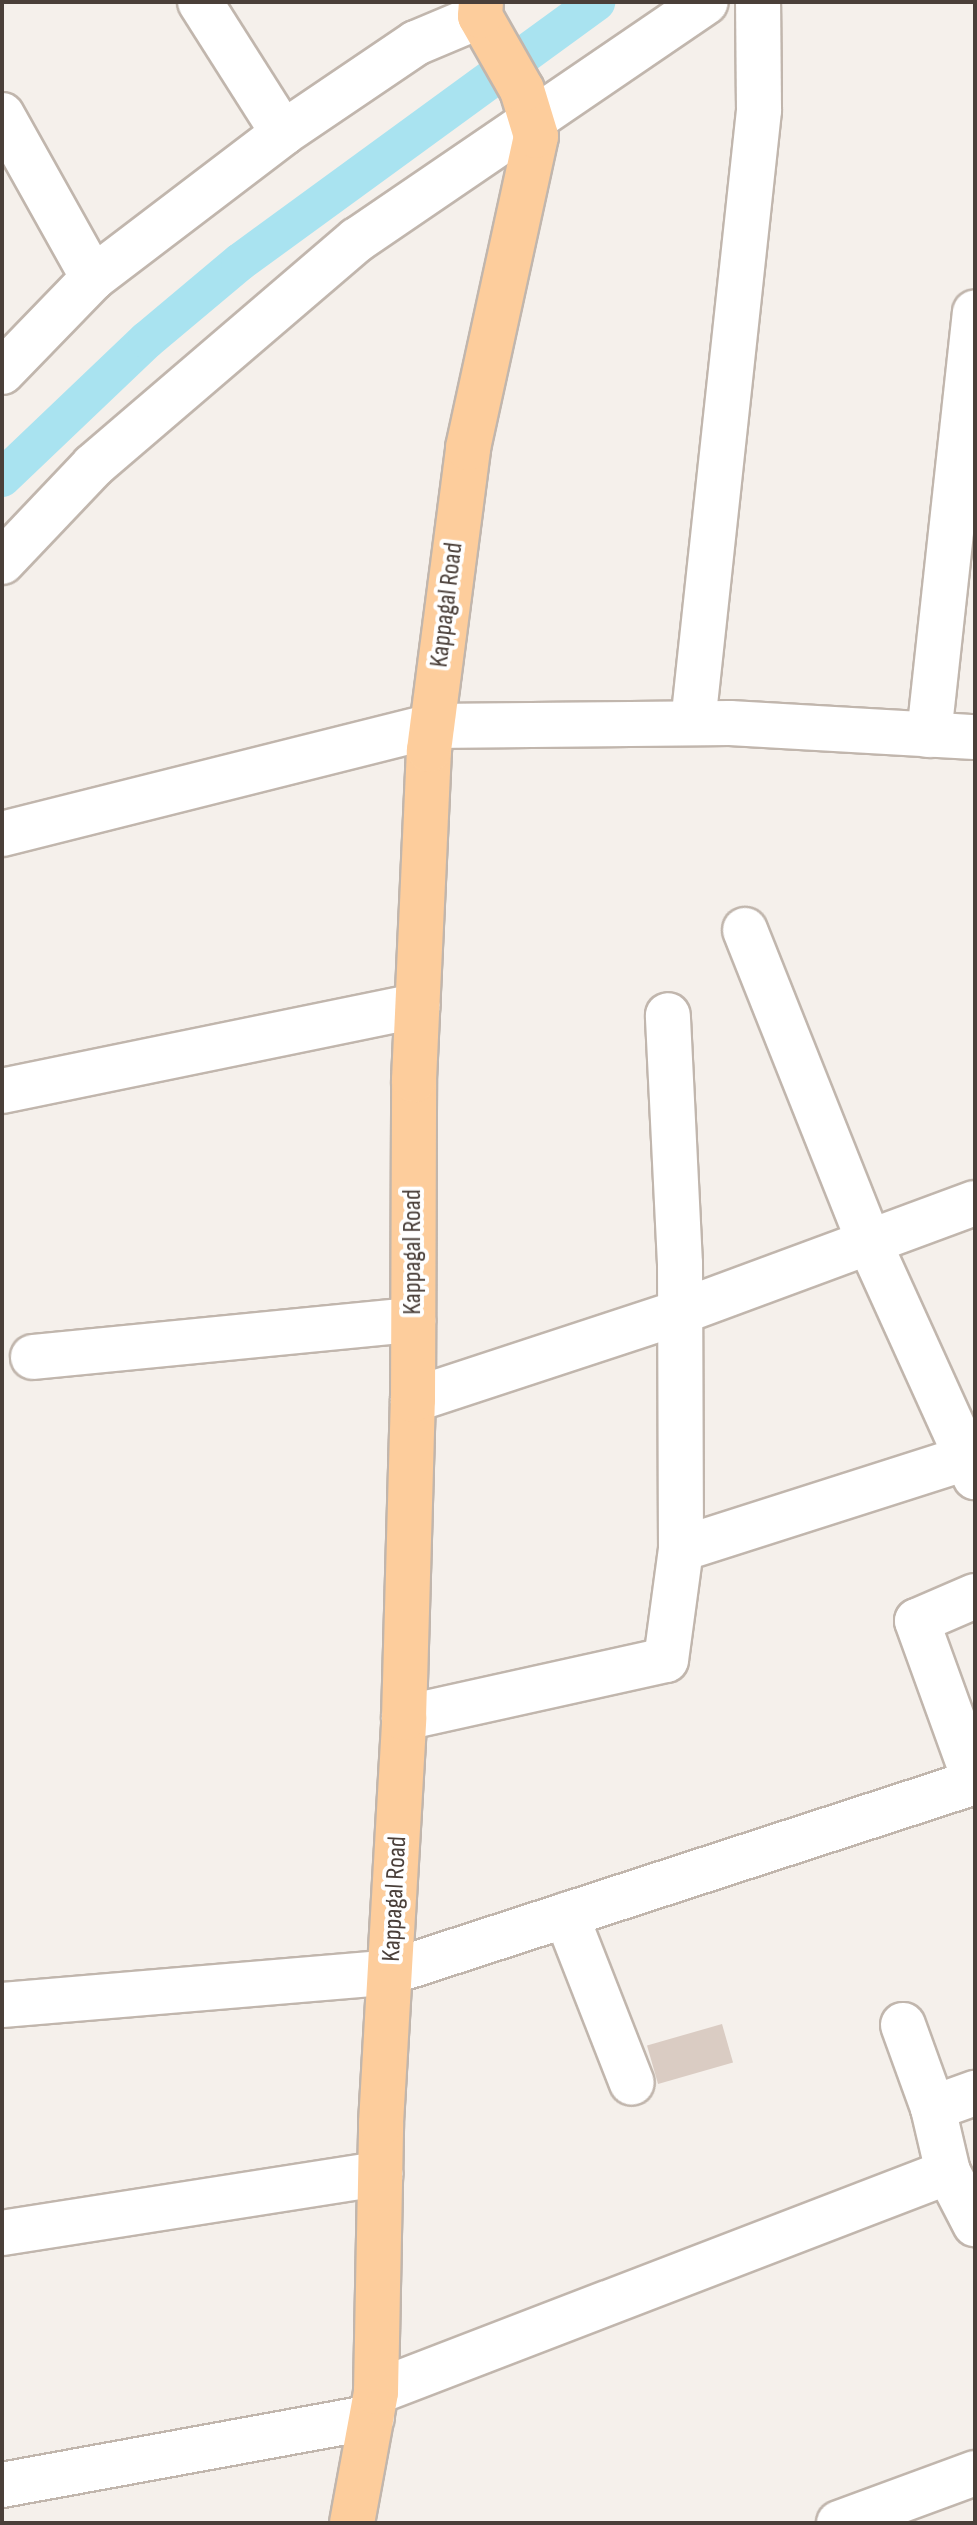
<!DOCTYPE html>
<html>
<head>
<meta charset="utf-8">
<style>
  body { margin:0 }
  #map { position:relative; width:977px; height:2525px; overflow:hidden; background:#f5f0eb; font-family:"Sofia Sans Condensed",sans-serif }
  div>[style] { position:absolute }
  [style*='--x'] { left:calc(var(--x)*1px); top:calc(var(--y)*1px); width:calc(var(--w)*1px); rotate:calc(var(--a)*1deg) }
  .canal>* { height:38px; margin:-19px; padding:0 19px; transform-origin:19px; border-radius:19px; background:#a9e3f0 }
  .building>* { inset:0; background:#daccc3; transform-origin:0 0 }
  .roads { filter:drop-shadow(2px 0 #c1b6ad) drop-shadow(-2px 0 #c1b6ad) drop-shadow(0 2px #c1b6ad) drop-shadow(0 -2px #c1b6ad) }
  .minor>* { height:44px; margin:-22px; padding:0 22px; transform-origin:22px; border-radius:22px; background:#fff }
  .major>* { height:44px; margin:-22px; padding:0 22px; transform-origin:22px; border-radius:22px; background:#fdcd9c }
  span { translate:-50% -50%; white-space:nowrap; text-align:center; line-height:1.15; -webkit-text-stroke:8px #fff; paint-order:stroke }
  .street-label { font-size:26px; color:#4a3f39 }
  .frame { position:absolute; inset:0; border:4px solid #4a3f39; pointer-events:none }
</style>
</head>
<body>
<div id="map">
  <div class="canal">
    <i style="--x:2;--y:478;--w:200;--a:-43.6"></i>
    <i style="--x:147;--y:340;--w:121;--a:-40"></i>
    <i style="--x:240;--y:262;--w:441;--a:-36.1"></i>
  </div>
  <div class="building">
    <i style="left:722px;top:2024px;width:40px;height:78px;rotate:74deg"></i>
  </div>
  <div class="roads">
    <div class="minor">
      <i style="--x:200;--y:2;--w:155;--a:57.6"></i>
      <i style="--x:2;--y:115;--w:187;--a:60.8"></i>
      <i style="--x:2;--y:372;--w:131;--a:-45.9"></i>
      <i style="--x:93;--y:278;--w:239;--a:-37.3"></i>
      <i style="--x:283;--y:133;--w:161;--a:-34.1"></i>
      <i style="--x:416;--y:43;--w:69;--a:-22.9"></i>
      <i style="--x:2;--y:562;--w:132;--a:-46.5"></i>
      <i style="--x:93;--y:466;--w:348;--a:-40.6"></i>
      <i style="--x:357;--y:240;--w:422;--a:-34.3"></i>
      <i style="--x:693;--y:723;--w:617;--a:-83.85"></i>
      <i style="--x:759;--y:110;--w:108;--a:-90.5"></i>
      <i style="--x:929;--y:735;--w:425;--a:-83.8"></i>
      <i style="--x:2;--y:834;--w:443;--a:-14.1"></i>
      <i style="--x:432;--y:726;--w:298;--a:-0.6"></i>
      <i style="--x:730;--y:723;--w:245;--a:3.3"></i>
      <i style="--x:745;--y:930;--w:336;--a:68.3"></i>
      <i style="--x:869;--y:1242;--w:237;--a:65.6"></i>
      <i style="--x:2;--y:1091;--w:424;--a:-11.6"></i>
      <i style="--x:33;--y:1357;--w:382;--a:-5.6"></i>
      <i style="--x:413;--y:1400;--w:281;--a:-18.2"></i>
      <i style="--x:680;--y:1312;--w:314;--a:-20.3"></i>
      <i style="--x:681;--y:1549;--w:300;--a:-17.7"></i>
      <i style="--x:967;--y:1458;--w:21;--a:67"></i>
      <i style="--x:975;--y:1596;--w:63;--a:156.7"></i>
      <i style="--x:917;--y:1621;--w:170;--a:70.1"></i>
      <i style="--x:404;--y:1718;--w:268;--a:-12.5"></i>
      <i style="--x:666;--y:1660;--w:112;--a:-82.3"></i>
      <i style="--x:681;--y:1549;--w:285;--a:-90.2"></i>
      <i style="--x:680;--y:1264;--w:249;--a:-92.8"></i>
      <i style="--x:566;--y:1915;--w:180;--a:68.6"></i>
      <i style="--x:2;--y:2005;--w:390;--a:-4.8"></i>
      <i style="--x:391;--y:1972;--w:614;--a:-18.02"></i>
      <i style="--x:903;--y:2025;--w:88;--a:70.1"></i>
      <i style="--x:948;--y:2172;--w:66;--a:-103.2"></i>
      <i style="--x:933;--y:2108;--w:45;--a:-19.7"></i>
      <i style="--x:2;--y:2233;--w:383;--a:-8.9"></i>
      <i style="--x:376;--y:2392;--w:613;--a:-21.04"></i>
      <i style="--x:948;--y:2172;--w:59;--a:62.6"></i>
      <i style="--x:2;--y:2485;--w:376;--a:-10.4"></i>
      <i style="--x:839;--y:2523;--w:145;--a:-20.2"></i>
    </div>
    <div class="major">
      <i style="--x:352;--y:2523;--w:133;--a:-79.6"></i>
      <i style="--x:376;--y:2392;--w:269;--a:-88.9"></i>
      <i style="--x:381;--y:2123;--w:406;--a:-86.7"></i>
      <i style="--x:404;--y:1718;--w:318;--a:-88.4"></i>
      <i style="--x:413;--y:1400;--w:320;--a:-89.8"></i>
      <i style="--x:414;--y:1080;--w:330;--a:-87.4"></i>
      <i style="--x:429;--y:750;--w:305;--a:-82.6"></i>
      <i style="--x:468;--y:448;--w:319;--a:-77.7"></i>
      <i style="--x:536;--y:136;--w:48;--a:-106.9"></i>
      <i style="--x:522;--y:90;--w:85;--a:-119.6"></i>
      <i style="--x:480;--y:16;--w:14;--a:-86"></i>
    </div>
  </div>
  <div class="street-label">
    <span style="left:447px;top:605px;rotate:-83deg">Kappagal Road</span>
    <span style="left:413px;top:1252px;rotate:-90deg">Kappagal Road</span>
    <span style="left:395px;top:1899px;rotate:-87deg">Kappagal Road</span>
  </div>
  <div class="frame"></div>
</div>
</body>
</html>
